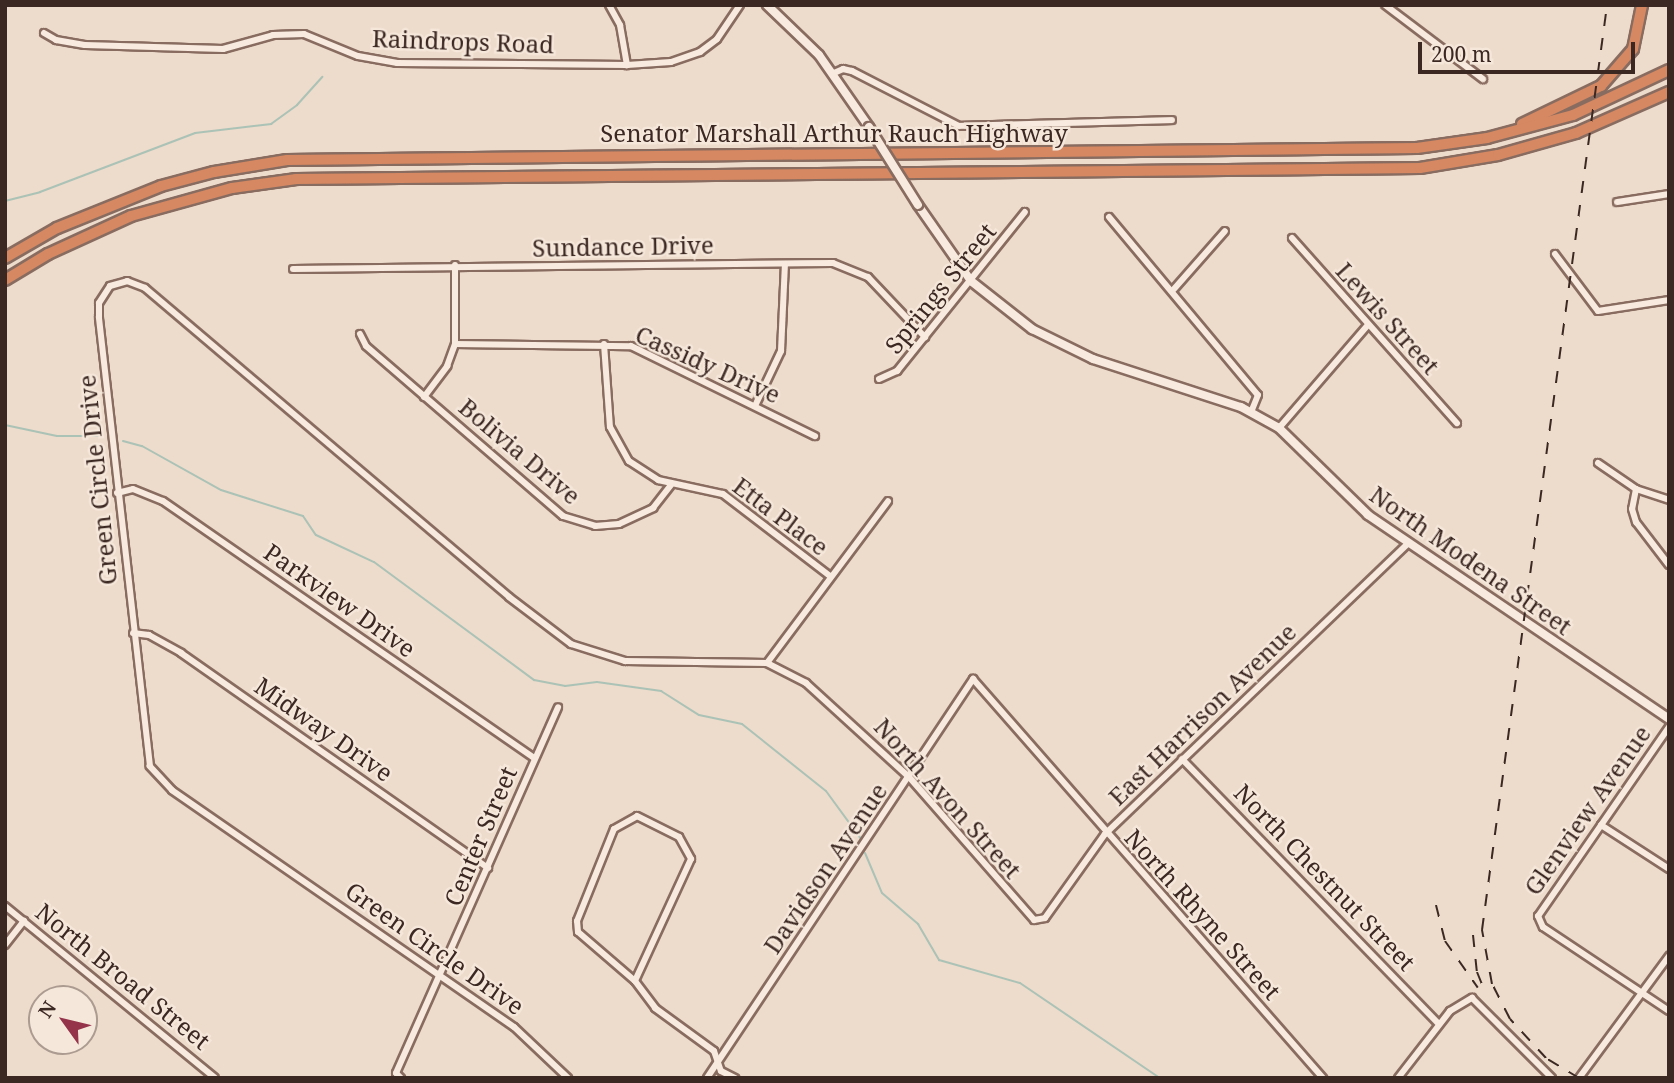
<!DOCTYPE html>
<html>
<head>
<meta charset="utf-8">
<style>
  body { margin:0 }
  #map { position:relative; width:1674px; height:1083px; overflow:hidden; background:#eddbcb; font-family:"Noto Serif",serif }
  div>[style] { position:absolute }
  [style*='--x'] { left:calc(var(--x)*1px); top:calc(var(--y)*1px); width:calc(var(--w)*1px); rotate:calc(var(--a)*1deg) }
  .stream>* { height:2px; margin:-1px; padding:0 1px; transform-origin:1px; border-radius:1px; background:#abc2b6 }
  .roads { filter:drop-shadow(2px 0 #896c60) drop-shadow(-2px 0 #896c60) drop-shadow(0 2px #896c60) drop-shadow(0 -2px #896c60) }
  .minor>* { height:6px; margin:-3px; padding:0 3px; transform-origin:3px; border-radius:3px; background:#f8eade }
  .tertiary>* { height:8px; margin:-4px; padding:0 4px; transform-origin:4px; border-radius:4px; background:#f8eade }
  .motorway>* { height:10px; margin:-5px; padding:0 5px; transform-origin:5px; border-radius:5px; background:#d58862 }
  .rail>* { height:2px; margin-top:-1px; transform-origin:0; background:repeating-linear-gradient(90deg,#3b2822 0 12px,transparent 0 24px) }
  .bridges { filter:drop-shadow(2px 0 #896c60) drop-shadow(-2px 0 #896c60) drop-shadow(0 2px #896c60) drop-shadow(0 -2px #896c60) }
  .tertiary-bridge>* { height:8px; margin:-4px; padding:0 4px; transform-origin:4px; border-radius:4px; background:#f8eade }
  span { translate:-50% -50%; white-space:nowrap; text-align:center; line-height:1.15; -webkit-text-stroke:5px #f5e7da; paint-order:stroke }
  .street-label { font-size:24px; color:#3b2822 }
  .frame { position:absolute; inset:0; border:7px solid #3b2822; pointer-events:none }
  .north { position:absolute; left:28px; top:985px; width:70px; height:70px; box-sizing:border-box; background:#f5e7da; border:2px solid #ab9b90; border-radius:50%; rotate:304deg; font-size:19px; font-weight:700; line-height:28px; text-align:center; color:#3b2822 }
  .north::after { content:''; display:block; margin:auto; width:24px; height:32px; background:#95334b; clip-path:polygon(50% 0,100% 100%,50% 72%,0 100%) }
  .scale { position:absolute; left:1418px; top:42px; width:217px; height:32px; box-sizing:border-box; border:4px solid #3b2822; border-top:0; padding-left:9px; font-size:21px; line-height:24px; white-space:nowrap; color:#3b2822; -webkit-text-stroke:5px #f5e7da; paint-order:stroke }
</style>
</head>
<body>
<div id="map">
  <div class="stream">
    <i style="--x:5;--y:201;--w:36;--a:-14"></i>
    <i style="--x:40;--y:192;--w:166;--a:-20.8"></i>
    <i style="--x:195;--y:133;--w:77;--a:-6.8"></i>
    <i style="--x:271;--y:124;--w:32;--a:-36"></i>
    <i style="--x:297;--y:105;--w:38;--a:-48"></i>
    <i style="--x:5;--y:425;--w:53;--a:11.9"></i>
    <i style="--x:57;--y:436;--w:44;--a:0"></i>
    <i style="--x:123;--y:441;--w:20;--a:15"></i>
    <i style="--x:142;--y:446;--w:90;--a:29.1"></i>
    <i style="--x:221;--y:490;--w:86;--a:17.6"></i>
    <i style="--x:303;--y:516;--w:23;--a:56"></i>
    <i style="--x:316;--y:535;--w:64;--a:25"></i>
    <i style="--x:374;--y:562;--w:199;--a:36.4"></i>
    <i style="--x:534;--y:680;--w:32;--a:11"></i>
    <i style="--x:565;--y:686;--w:32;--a:-7"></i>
    <i style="--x:597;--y:682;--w:65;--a:8"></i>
    <i style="--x:661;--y:691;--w:45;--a:32.3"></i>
    <i style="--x:699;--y:715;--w:44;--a:11.8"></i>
    <i style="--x:742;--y:724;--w:107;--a:38.6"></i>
    <i style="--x:826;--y:791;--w:59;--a:53.9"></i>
    <i style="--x:865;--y:853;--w:43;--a:67"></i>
    <i style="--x:882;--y:893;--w:48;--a:40.7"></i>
    <i style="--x:918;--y:924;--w:42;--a:59.7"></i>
    <i style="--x:939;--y:960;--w:84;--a:15.9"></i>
    <i style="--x:1020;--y:983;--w:169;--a:34.2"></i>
  </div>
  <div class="roads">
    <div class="minor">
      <i style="--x:609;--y:5;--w:23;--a:61"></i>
      <i style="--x:620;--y:25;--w:41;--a:80.1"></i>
      <i style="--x:1385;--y:5;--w:123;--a:37.1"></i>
      <i style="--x:44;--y:33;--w:14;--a:30"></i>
      <i style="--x:56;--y:40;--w:29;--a:10"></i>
      <i style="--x:85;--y:45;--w:138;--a:1.7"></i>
      <i style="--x:223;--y:49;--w:52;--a:-15.6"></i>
      <i style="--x:273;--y:35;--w:31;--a:-2"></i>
      <i style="--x:304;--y:34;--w:58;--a:22.2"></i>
      <i style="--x:358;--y:56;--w:40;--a:10"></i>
      <i style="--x:397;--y:63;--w:230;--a:0.5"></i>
      <i style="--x:627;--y:65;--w:44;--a:-3.9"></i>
      <i style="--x:671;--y:62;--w:31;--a:-19"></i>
      <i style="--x:700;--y:52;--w:21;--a:-37"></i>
      <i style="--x:717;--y:39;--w:41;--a:-55.9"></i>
      <i style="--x:834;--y:73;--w:10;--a:-24"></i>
      <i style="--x:843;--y:69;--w:9;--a:13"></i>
      <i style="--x:852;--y:71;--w:120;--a:27.2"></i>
      <i style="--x:959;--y:126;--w:213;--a:-1.6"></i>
      <i style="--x:1617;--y:202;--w:53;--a:-8.7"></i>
      <i style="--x:1109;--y:217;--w:232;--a:50.1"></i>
      <i style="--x:1258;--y:395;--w:18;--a:112"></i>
      <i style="--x:1292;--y:238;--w:248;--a:48.3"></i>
      <i style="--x:1555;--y:254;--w:71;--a:53"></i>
      <i style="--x:1598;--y:311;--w:72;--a:-8.8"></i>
      <i style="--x:293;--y:269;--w:540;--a:-0.64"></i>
      <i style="--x:833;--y:263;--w:38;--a:22"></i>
      <i style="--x:868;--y:277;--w:83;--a:46.5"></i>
      <i style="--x:1174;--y:289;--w:77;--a:-48.7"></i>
      <i style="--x:360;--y:334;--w:13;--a:63"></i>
      <i style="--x:366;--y:346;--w:260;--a:40.8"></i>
      <i style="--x:563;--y:516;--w:34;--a:17"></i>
      <i style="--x:595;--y:526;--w:24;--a:-5"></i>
      <i style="--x:619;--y:524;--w:38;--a:-25"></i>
      <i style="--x:653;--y:508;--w:29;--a:-52"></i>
      <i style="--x:455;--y:344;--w:176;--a:0.7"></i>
      <i style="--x:631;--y:346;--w:205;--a:26.1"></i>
      <i style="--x:604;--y:344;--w:83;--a:85.9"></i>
      <i style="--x:610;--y:427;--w:39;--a:61"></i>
      <i style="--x:629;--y:461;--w:35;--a:33"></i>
      <i style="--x:658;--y:480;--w:66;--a:12.2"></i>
      <i style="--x:723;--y:494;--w:135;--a:37.5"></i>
      <i style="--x:879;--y:379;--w:20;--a:-24"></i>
      <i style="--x:897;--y:371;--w:204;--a:-51.2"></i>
      <i style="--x:424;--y:397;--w:39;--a:-53"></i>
      <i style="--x:447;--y:366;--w:23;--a:-70"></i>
      <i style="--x:455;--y:344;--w:79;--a:-90"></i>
      <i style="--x:755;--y:406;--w:61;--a:-64.7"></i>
      <i style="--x:781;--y:351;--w:87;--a:-87.4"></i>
      <i style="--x:1279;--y:428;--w:136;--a:-49.2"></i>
      <i style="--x:1598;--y:463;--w:46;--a:34.4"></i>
      <i style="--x:1636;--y:489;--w:35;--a:18"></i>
      <i style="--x:1636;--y:489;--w:20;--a:101"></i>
      <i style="--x:1632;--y:509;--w:14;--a:73"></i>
      <i style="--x:1636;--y:522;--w:54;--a:52.5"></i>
      <i style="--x:117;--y:493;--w:16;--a:-14"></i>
      <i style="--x:133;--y:489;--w:32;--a:22"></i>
      <i style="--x:163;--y:501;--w:451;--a:34.7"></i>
      <i style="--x:133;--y:633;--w:16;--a:7"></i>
      <i style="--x:149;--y:635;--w:37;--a:29"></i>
      <i style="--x:181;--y:653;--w:375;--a:35"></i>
      <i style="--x:767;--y:663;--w:202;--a:-53.2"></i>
      <i style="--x:1669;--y:727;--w:230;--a:124.7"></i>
      <i style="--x:1538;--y:916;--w:12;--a:66"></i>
      <i style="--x:1543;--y:927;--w:151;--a:33.7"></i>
      <i style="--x:1182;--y:759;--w:369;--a:45.9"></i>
      <i style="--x:637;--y:816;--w:47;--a:26.6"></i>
      <i style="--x:679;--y:837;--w:25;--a:61"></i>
      <i style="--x:691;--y:859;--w:134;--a:114.7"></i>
      <i style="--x:635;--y:981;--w:75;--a:-139.3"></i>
      <i style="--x:578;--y:932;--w:11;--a:-95"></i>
      <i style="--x:577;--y:921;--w:99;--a:-68.1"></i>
      <i style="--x:614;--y:829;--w:26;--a:-29"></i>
      <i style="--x:1601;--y:825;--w:81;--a:32.9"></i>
      <i style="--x:5;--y:906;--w:271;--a:39.3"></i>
      <i style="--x:5;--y:945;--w:31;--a:-52"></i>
      <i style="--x:635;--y:981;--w:34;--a:53"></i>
      <i style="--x:655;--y:1008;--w:73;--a:36.1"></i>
      <i style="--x:714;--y:1051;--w:21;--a:71"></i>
      <i style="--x:721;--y:1071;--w:16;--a:27"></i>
      <i style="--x:401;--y:1078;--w:7;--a:-135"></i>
      <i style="--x:396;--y:1073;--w:400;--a:-66.1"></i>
      <i style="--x:568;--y:1078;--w:74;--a:-136.6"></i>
      <i style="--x:514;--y:1027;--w:416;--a:-145.3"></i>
      <i style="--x:172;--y:790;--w:33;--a:-133"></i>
      <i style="--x:150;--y:766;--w:452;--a:-96.5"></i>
      <i style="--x:99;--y:317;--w:14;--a:-90"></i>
      <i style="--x:99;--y:303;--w:20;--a:-57"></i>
      <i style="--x:110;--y:286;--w:18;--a:-16"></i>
      <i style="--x:127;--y:281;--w:19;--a:21"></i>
      <i style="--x:145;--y:288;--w:477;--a:40.3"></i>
      <i style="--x:509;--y:597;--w:78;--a:37.2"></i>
      <i style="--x:571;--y:644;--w:57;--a:17.5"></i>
      <i style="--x:625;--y:661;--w:142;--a:0.8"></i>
      <i style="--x:767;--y:663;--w:44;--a:27.1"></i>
      <i style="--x:806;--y:683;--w:139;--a:42.4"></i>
      <i style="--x:909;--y:777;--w:190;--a:48.8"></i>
      <i style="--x:1034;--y:920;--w:11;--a:-10"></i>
      <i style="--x:1045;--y:918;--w:103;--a:-54.5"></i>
      <i style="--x:1105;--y:834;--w:420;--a:-43.8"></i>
      <i style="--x:707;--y:1078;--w:480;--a:-56.3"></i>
      <i style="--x:973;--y:679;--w:531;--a:48.74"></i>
      <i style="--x:1398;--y:1078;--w:85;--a:-52.2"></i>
      <i style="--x:1450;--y:1011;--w:26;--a:-31"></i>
      <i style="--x:1472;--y:998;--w:113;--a:45"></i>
      <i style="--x:1579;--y:1078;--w:152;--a:-53.6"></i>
    </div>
    <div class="tertiary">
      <i style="--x:767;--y:5;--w:72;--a:43.9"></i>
      <i style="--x:819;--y:55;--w:88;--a:55.2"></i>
      <i style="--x:918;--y:205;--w:93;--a:55.1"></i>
      <i style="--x:971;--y:281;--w:78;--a:38.2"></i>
      <i style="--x:1032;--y:329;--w:68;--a:26.2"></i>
      <i style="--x:1093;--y:359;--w:156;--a:18"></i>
      <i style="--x:1241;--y:407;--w:43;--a:28.9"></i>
      <i style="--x:1279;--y:428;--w:124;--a:44.3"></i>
      <i style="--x:1368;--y:515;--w:364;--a:34.1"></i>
    </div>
    <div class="motorway">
      <i style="--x:1522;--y:124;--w:88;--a:-25.7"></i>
      <i style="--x:1601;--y:86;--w:49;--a:-49.1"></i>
      <i style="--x:1633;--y:49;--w:45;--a:-78.4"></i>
      <i style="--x:5;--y:258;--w:60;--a:-30"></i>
      <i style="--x:57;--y:228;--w:112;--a:-22"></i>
      <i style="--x:161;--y:186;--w:55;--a:-14.8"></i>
      <i style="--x:214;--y:172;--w:74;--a:-9.3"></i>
      <i style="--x:287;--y:160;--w:1130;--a:-0.61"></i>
      <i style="--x:1417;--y:148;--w:71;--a:-8.1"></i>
      <i style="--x:1487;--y:138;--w:89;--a:-15"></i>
      <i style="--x:1573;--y:115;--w:106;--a:-25.1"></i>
      <i style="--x:5;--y:280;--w:50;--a:-31.2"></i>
      <i style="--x:48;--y:254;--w:91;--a:-24.6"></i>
      <i style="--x:131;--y:216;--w:105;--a:-15.5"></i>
      <i style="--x:232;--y:188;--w:65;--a:-8"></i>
      <i style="--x:296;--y:179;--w:1124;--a:-0.56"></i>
      <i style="--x:1420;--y:168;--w:79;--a:-9.5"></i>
      <i style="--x:1498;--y:155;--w:81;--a:-15.8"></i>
      <i style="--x:1576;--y:133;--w:102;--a:-23.8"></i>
    </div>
  </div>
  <div class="rail">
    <i style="--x:1436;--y:905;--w:37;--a:76"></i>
    <i style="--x:1445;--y:941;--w:57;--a:54.9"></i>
    <i style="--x:1473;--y:935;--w:37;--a:84"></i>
    <i style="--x:1477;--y:972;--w:22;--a:68"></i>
    <i style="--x:1579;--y:1078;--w:39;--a:-149"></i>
    <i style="--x:1546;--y:1058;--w:53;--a:-132.7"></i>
    <i style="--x:1510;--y:1019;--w:39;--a:-117"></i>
    <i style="--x:1492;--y:984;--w:55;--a:-100.5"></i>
    <i style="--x:1482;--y:930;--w:933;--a:-82.3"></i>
  </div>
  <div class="bridges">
    <div class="tertiary-bridge">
      <i style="--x:869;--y:127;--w:92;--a:57.9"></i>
    </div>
  </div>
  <div class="street-label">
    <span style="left:463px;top:41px;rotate:2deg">Raindrops Road</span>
    <span style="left:834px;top:133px">Senator Marshall Arthur Rauch Highway</span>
    <span style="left:623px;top:246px;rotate:-1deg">Sundance Drive</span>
    <span style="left:940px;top:288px;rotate:-51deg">Springs Street</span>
    <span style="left:1388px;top:318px;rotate:48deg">Lewis Street</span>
    <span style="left:708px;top:364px;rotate:24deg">Cassidy Drive</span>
    <span style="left:520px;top:451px;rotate:40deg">Bolivia Drive</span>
    <span style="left:97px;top:480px;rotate:-96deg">Green Circle Drive</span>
    <span style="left:781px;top:516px;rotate:37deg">Etta Place</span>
    <span style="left:1471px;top:560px;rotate:35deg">North Modena Street</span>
    <span style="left:340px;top:600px;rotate:35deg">Parkview Drive</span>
    <span style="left:1202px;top:714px;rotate:-44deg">East Harrison Avenue</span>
    <span style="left:324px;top:729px;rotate:35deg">Midway Drive</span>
    <span style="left:948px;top:798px;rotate:48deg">North Avon Street</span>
    <span style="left:1587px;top:810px;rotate:-55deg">Glenview Avenue</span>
    <span style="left:480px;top:836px;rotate:-67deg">Center Street</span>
    <span style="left:825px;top:868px;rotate:-56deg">Davidson Avenue</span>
    <span style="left:1325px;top:877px;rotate:46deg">North Chestnut Street</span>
    <span style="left:1203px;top:914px;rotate:48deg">North Rhyne Street</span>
    <span style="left:435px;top:948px;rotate:35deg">Green Circle Drive</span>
    <span style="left:123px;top:976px;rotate:39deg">North Broad Street</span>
  </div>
  <div class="frame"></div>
  <div class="north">N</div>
  <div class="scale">200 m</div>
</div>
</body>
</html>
